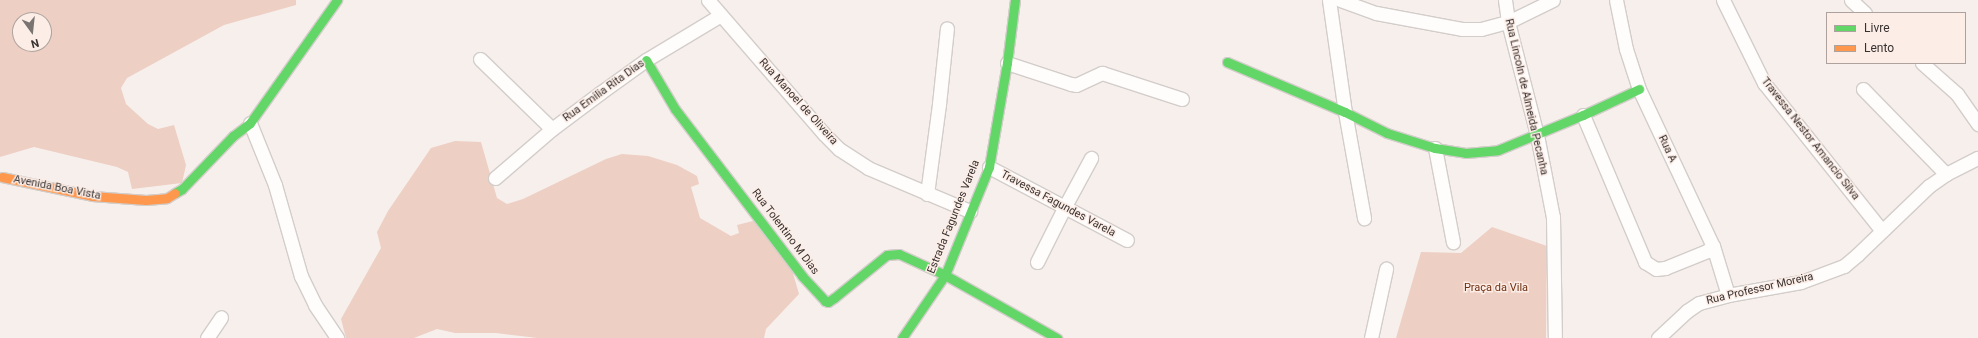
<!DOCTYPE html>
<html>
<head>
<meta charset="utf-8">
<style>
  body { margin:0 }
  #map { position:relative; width:1978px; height:338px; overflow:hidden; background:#f7efec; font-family:Roboto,sans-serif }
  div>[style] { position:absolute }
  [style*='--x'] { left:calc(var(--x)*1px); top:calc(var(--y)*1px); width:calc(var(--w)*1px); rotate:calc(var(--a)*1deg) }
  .green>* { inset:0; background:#edcfc3 }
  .roads { filter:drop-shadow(1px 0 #d3cdca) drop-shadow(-1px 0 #d3cdca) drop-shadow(0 1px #d3cdca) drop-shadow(0 -1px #d3cdca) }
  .street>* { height:13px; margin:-6.5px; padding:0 6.5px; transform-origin:6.5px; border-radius:6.5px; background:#fefdfc }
  .fast>* { height:9px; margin:-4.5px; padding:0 4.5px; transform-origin:4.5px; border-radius:4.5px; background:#63d668 }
  .slow>* { height:9px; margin:-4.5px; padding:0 4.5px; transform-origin:4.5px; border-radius:4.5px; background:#ff974d }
  span { translate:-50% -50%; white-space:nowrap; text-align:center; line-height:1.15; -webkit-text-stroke:3px #fcede7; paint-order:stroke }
  .street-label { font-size:11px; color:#37312f }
  .park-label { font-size:11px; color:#6f2f10 }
  .legend { position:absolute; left:1826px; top:12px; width:140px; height:52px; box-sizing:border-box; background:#fcede7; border:1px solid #ada29d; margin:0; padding:5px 7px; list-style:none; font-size:12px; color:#37312f }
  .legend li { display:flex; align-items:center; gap:8px; height:20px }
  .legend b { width:20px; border:1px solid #ada29d }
  .north { position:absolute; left:12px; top:12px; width:40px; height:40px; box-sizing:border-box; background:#fcede7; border:1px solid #ada29d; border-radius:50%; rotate:165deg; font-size:11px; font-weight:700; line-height:16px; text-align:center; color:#37312f }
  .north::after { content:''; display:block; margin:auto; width:14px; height:18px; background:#7a7471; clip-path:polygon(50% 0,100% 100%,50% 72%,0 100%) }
</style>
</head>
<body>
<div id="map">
  <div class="green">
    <i style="clip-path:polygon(evenodd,0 0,296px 0,296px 5px,224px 25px,127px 78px,121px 88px,126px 104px,148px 124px,158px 129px,174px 125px,186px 165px,182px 183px,132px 189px,128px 172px,117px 167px,34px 147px,0 157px,0 0,20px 20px,44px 20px,44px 44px,20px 44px,20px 20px)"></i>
    <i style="clip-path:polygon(455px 141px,481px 142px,497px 198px,507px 204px,523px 199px,606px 159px,622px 154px,648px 156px,677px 165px,697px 176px,699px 184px,691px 187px,700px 218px,731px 236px,739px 233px,737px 225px,761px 219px,792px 270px,799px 294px,766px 329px,764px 338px,537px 338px,496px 333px,455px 333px,437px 329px,414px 338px,346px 338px,341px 319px,381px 248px,377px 232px,388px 211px,431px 148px)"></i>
    <i style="clip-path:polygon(1492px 227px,1547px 246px,1546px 338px,1396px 338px,1421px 252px,1461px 253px)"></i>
  </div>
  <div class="roads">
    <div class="street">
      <i style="--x:708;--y:0;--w:177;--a:49.1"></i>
      <i style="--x:824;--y:134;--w:21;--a:45"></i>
      <i style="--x:839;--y:149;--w:35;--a:33"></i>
      <i style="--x:868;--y:168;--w:111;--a:22.9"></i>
      <i style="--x:1329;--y:0;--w:113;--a:81.9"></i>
      <i style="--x:1345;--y:112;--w:108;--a:79.8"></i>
      <i style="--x:1340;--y:0;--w:38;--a:20"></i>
      <i style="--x:1376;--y:13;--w:87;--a:10.5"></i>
      <i style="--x:1462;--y:29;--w:19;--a:0"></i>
      <i style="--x:1481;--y:29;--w:28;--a:-15"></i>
      <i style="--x:1508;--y:22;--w:50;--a:-26.1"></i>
      <i style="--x:1505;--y:0;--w:22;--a:82"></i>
      <i style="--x:1508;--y:22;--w:117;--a:75.6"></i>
      <i style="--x:1537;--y:135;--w:84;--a:79"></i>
      <i style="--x:1553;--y:217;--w:121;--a:89.1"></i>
      <i style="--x:1616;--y:0;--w:50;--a:78.5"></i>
      <i style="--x:1626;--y:49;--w:42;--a:72"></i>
      <i style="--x:1639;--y:89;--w:174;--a:64.8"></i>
      <i style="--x:1713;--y:246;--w:51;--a:73"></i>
      <i style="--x:1723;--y:0;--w:93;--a:63.7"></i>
      <i style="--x:1764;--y:83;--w:189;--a:51.4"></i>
      <i style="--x:1851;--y:0;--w:19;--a:43"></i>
      <i style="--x:480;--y:59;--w:100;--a:44.2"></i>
      <i style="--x:1007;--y:63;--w:67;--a:18.2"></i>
      <i style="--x:1071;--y:84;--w:5;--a:11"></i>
      <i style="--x:1076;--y:85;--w:29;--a:-25"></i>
      <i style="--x:1102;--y:73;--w:84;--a:18"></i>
      <i style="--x:1922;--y:63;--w:47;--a:41.5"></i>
      <i style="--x:1957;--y:94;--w:37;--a:55"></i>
      <i style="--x:1863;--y:89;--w:119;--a:45.7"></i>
      <i style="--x:1583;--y:115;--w:160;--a:67.1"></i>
      <i style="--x:1645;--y:262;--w:13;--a:32"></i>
      <i style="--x:1656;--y:269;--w:9;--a:-6"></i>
      <i style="--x:1665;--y:268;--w:45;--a:-22"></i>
      <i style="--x:1707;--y:251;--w:8;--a:-40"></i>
      <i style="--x:250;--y:123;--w:67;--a:68"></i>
      <i style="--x:275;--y:185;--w:95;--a:74.1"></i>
      <i style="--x:301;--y:276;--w:32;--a:64"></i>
      <i style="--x:315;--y:305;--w:40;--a:56"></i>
      <i style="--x:1435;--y:148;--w:96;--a:79.2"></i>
      <i style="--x:989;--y:167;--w:156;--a:27.9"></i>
      <i style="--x:495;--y:178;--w:75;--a:-40.7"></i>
      <i style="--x:552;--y:129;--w:60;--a:-36.9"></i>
      <i style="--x:600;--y:93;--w:57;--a:-35.7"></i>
      <i style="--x:646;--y:60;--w:87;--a:-31"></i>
      <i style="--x:927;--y:194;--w:91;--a:-82.4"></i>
      <i style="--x:939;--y:104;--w:76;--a:-84"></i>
      <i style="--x:1037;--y:262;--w:60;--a:-63.4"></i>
      <i style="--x:1064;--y:208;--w:57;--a:-61.6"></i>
      <i style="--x:207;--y:338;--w:25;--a:-56"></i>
      <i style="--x:1371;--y:338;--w:71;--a:-77.7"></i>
      <i style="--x:1658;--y:338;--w:40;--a:-43"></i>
      <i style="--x:1687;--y:311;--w:14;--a:-34"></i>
      <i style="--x:1699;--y:303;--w:30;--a:-15"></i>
      <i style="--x:1728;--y:295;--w:74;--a:-10.1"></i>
      <i style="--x:1801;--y:282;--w:46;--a:-20.4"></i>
      <i style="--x:1844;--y:266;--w:17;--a:-40"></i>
      <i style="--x:1857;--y:255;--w:100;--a:-43.8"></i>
      <i style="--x:1929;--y:186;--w:21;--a:-35"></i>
      <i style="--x:1946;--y:174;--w:36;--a:-27"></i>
    </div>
    <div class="fast">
      <i style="--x:646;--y:60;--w:57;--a:59.4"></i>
      <i style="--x:675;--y:109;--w:210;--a:52.7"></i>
      <i style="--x:802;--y:276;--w:34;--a:47"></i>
      <i style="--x:825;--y:301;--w:3;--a:18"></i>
      <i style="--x:828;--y:302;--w:7;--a:-34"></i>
      <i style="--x:834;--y:298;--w:68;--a:-39.1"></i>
      <i style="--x:887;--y:255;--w:12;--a:-5"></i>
      <i style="--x:899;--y:254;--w:51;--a:24.5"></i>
      <i style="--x:945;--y:275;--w:129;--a:29.4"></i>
      <i style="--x:1227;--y:62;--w:128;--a:23"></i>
      <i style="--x:1345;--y:112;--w:47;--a:26.6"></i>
      <i style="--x:1387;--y:133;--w:50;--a:17.4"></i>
      <i style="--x:1435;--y:148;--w:31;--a:9"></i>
      <i style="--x:1466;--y:153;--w:32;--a:-5"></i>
      <i style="--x:1498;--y:150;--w:92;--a:-22.4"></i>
      <i style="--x:1583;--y:115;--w:62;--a:-24.9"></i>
      <i style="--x:175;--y:193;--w:8;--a:-30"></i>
      <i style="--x:182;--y:189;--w:74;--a:-46.1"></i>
      <i style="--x:233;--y:136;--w:21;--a:-37"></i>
      <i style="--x:250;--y:123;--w:151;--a:-54.7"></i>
      <i style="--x:902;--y:338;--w:76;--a:-55.7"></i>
      <i style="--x:945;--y:275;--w:117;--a:-67.8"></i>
      <i style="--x:989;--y:167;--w:106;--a:-80.2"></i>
      <i style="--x:1007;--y:63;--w:64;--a:-82.8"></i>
    </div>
    <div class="slow">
      <i style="--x:2;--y:177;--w:92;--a:11.9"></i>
      <i style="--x:92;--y:196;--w:54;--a:4.2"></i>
      <i style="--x:146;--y:200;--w:21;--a:-5"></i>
      <i style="--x:167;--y:198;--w:9;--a:-32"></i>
    </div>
  </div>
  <div class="street-label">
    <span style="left:604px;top:91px;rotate:-36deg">Rua Emilia Rita Dias</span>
    <span style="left:1526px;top:97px;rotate:77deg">Rua Lincoln de Almeida Pecanha</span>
    <span style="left:798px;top:102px;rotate:48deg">Rua Manoel de Oliveira</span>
    <span style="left:1810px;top:139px;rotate:52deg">Travessa Nestor Amancio Silva</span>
    <span style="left:1667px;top:149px;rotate:65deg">Rua A</span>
    <span style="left:57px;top:188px;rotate:11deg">Avenida Boa Vista</span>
    <span style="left:1058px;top:204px;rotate:28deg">Travessa Fagundes Varela</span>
    <span style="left:954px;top:217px;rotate:-68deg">Estrada Fagundes Varela</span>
    <span style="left:785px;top:232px;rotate:53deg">Rua Tolentino M Dias</span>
    <span style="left:1760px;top:289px;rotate:-13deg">Rua Professor Moreira</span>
  </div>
  <div class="park-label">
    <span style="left:1496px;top:288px">Praça da Vila</span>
  </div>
  <ul class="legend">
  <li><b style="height:5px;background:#63d668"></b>Livre</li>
  <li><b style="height:5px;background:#ff974d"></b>Lento</li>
  </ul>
  <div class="north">N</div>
</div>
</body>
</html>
